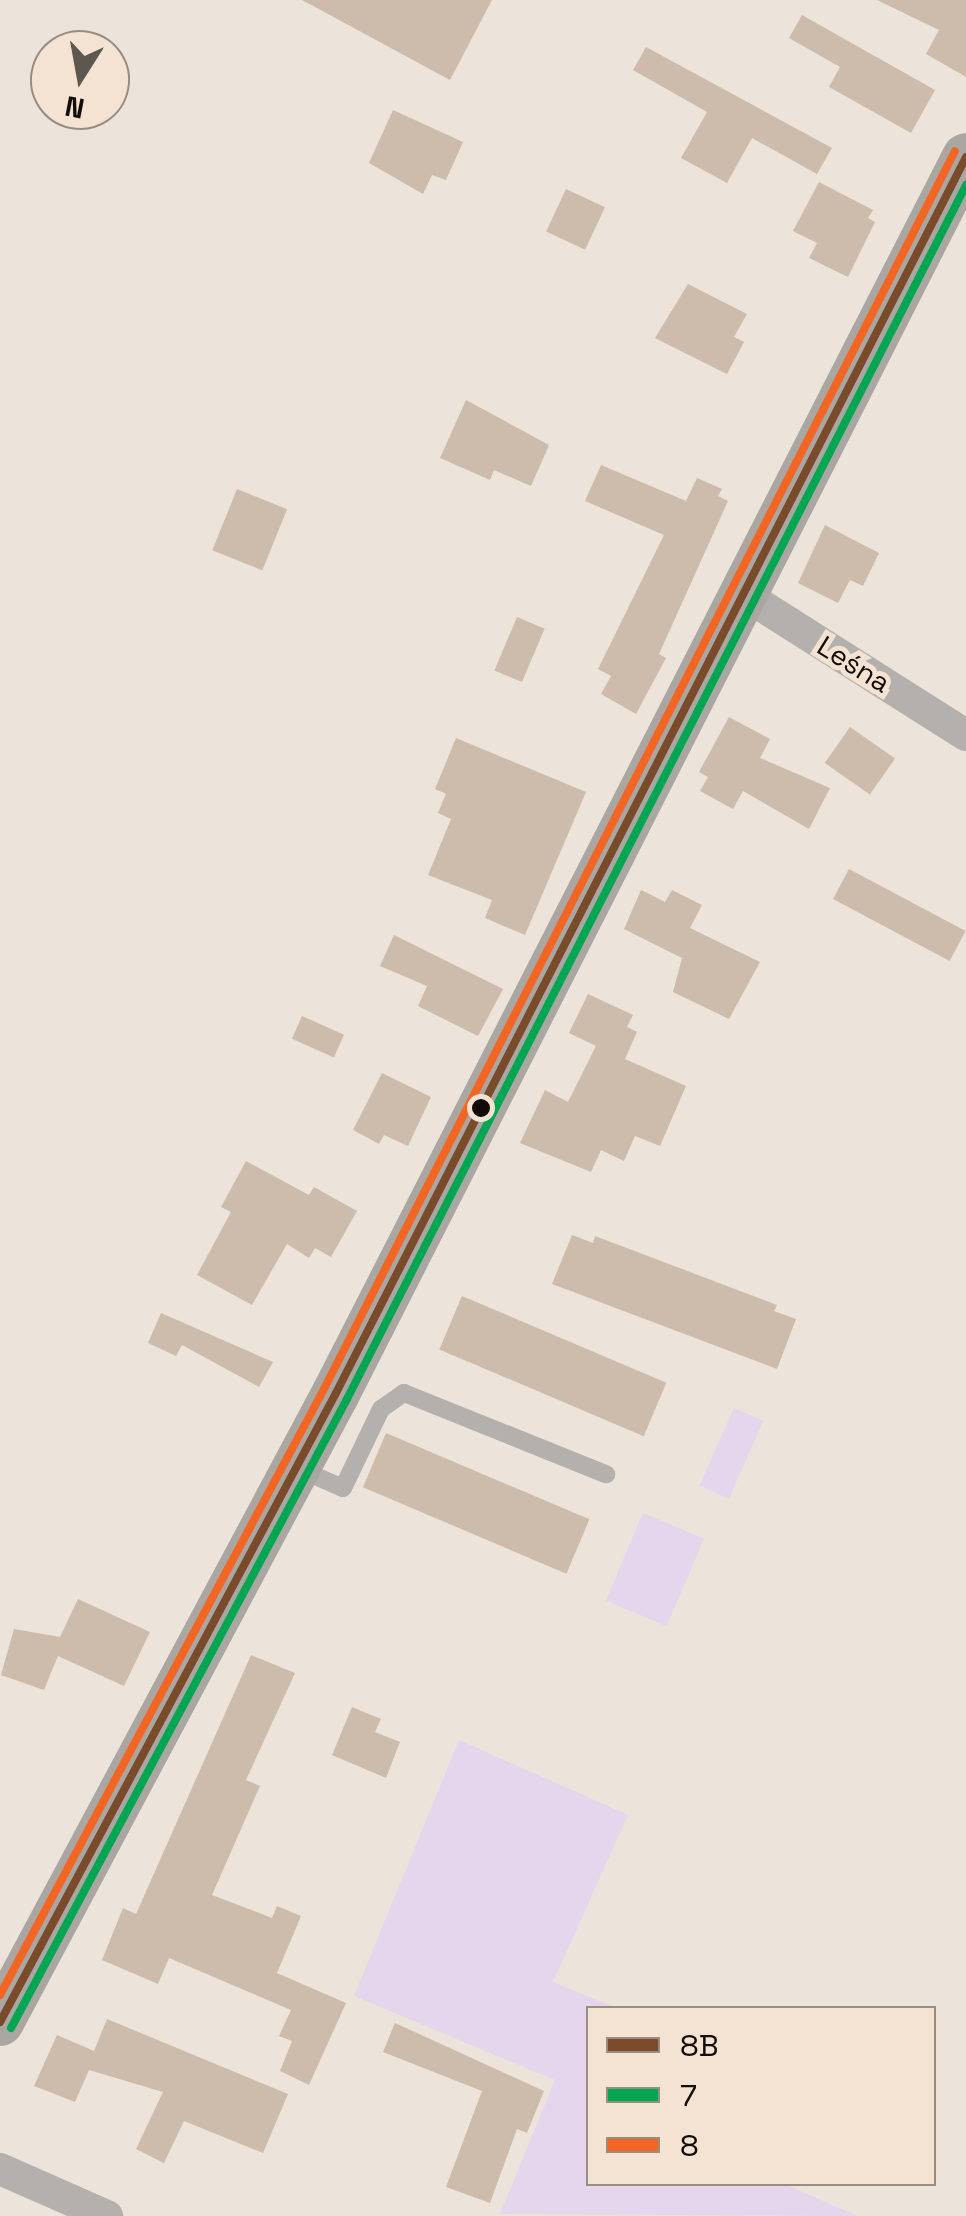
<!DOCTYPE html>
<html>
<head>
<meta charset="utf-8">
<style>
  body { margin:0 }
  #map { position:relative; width:966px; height:2216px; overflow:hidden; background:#ece3da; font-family:"Space Grotesk",sans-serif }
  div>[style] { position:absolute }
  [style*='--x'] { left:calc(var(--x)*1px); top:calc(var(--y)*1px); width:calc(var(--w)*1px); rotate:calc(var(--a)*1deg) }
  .green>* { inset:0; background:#e5d5ed; transform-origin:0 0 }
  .building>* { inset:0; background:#cdbcab; transform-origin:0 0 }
  .lane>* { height:18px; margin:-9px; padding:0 9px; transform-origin:9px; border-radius:9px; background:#b4b0ad }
  .street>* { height:32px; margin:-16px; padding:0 16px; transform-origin:16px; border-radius:16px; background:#b4b0ad }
  .secondary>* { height:48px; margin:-24px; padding:0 24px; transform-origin:24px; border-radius:24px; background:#aaa6a2 }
  .bus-1>* { height:8px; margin:-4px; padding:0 4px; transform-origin:4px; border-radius:4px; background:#7a4b2a }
  .bus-2>* { height:8px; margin:-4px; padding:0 4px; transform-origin:4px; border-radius:4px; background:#00a651 }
  .bus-3>* { height:8px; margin:-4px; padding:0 4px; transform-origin:4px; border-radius:4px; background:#f26522 }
  .dots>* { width:28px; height:28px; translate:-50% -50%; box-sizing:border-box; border:5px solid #f4e3d2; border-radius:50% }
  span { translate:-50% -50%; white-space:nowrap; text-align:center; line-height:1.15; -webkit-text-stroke:10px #f4e3d2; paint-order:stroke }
  .street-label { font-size:28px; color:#110c06 }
  .legend { position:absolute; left:586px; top:2006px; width:350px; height:180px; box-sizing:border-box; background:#f4e3d2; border:2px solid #998d80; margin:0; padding:12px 18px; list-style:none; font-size:30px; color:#110c06 }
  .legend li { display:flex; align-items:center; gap:20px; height:50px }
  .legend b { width:50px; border:2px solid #998d80 }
  .north { position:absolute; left:30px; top:30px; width:100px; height:100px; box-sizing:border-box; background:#f4e3d2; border:2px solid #998d80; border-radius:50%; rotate:191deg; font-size:28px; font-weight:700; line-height:40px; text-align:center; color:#110c06 }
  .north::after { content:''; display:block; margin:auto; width:35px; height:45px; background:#5e5750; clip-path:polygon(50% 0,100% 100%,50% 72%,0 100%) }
</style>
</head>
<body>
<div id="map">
  <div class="green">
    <i style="left:734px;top:1408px;width:32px;height:85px;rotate:24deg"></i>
    <i style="left:643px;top:1513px;width:66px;height:95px;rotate:23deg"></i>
    <i style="clip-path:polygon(459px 1740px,628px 1815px,553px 1982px,616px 2008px,588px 2008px,588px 2184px,784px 2184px,858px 2216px,500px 2214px,555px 2080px,354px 1996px)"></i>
  </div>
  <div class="building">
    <i style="clip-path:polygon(302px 0,492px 0,450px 80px)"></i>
    <i style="clip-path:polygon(877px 0,966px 0,966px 77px,926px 54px,939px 30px)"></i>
    <i style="clip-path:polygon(802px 15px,935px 90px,911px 133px,829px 87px,840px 67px,789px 38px)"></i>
    <i style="clip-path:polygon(646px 47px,832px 148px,817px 174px,752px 138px,727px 183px,681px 158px,707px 112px,633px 70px)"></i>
    <i style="clip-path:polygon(393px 110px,463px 142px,446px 180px,432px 175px,423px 194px,369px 163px)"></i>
    <i style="clip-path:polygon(819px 182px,873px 210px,868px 218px,875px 222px,848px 277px,809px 258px,817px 243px,793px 231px)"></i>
    <i style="left:566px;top:189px;width:43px;height:47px;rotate:25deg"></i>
    <i style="clip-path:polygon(688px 284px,747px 314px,734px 337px,744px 342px,727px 374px,655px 338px)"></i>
    <i style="clip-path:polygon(466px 400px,549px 445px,531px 486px,494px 470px,490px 480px,440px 458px)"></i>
    <i style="clip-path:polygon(601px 465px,686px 501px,697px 478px,722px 489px,718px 496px,728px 501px,659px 654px,666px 658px,636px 714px,601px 694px,611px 676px,598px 669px,664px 535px,585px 501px)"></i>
    <i style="left:237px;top:489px;width:54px;height:66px;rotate:22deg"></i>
    <i style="clip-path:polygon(825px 525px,879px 553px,863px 586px,850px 580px,838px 603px,798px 583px)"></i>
    <i style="left:517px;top:617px;width:30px;height:58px;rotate:23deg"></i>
    <i style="clip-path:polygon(729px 717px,770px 739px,760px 758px,830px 788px,809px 829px,743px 791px,733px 809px,700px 791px,708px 777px,699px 772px)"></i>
    <i style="left:850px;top:727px;width:55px;height:44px;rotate:35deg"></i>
    <i style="clip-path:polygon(456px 738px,586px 792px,525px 935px,485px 918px,492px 900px,428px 875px,451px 819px,438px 813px,446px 794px,435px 789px)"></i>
    <i style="left:849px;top:869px;width:132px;height:34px;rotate:28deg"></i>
    <i style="clip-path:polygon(641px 890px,665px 902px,672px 890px,702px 905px,690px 928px,760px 962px,729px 1019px,673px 992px,682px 958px,624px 929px)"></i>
    <i style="clip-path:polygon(394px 935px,503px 989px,478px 1036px,418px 1006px,427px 986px,380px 966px)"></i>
    <i style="clip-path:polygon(588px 994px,633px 1015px,627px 1027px,637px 1032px,625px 1059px,686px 1086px,660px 1146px,635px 1136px,624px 1161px,601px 1150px,591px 1172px,520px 1143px,545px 1090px,568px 1102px,596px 1046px,569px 1033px)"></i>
    <i style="left:302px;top:1016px;width:46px;height:25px;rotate:24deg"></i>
    <i style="clip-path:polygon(382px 1073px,431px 1097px,408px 1146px,384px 1135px,379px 1144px,353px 1130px)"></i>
    <i style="clip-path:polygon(246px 1161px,309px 1195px,314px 1187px,357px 1211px,331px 1257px,315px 1248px,309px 1258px,287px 1244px,252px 1305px,197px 1275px,231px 1212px,221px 1207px)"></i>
    <i style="clip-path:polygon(572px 1235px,593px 1243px,595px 1236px,777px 1305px,774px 1311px,796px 1319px,777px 1369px,552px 1284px)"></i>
    <i style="left:462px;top:1296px;width:222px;height:58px;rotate:23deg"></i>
    <i style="clip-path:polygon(161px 1313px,273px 1362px,259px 1387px,182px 1345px,176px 1356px,148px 1343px)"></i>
    <i style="left:386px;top:1433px;width:221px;height:59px;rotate:23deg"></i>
    <i style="clip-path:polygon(78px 1599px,150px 1632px,124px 1686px,58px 1656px,44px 1690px,1px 1675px,14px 1629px,60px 1637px)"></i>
    <i style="clip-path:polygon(251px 1655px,295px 1673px,246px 1780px,260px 1786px,212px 1895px,272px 1918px,277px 1906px,301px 1916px,277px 1973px,346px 2003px,309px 2085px,280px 2071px,292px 2041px,279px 2036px,291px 2010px,169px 1958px,158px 1984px,102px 1960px,123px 1908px,136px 1914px)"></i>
    <i style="clip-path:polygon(352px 1707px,381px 1719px,375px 1732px,400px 1742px,386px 1778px,332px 1755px)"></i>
    <i style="clip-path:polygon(107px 2019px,288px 2094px,263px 2153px,184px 2121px,164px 2163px,136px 2149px,163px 2092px,89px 2070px,75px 2102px,34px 2086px,57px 2035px,94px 2051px)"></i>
    <i style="clip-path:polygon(395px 2023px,544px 2091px,527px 2133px,517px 2129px,490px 2203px,446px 2187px,482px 2091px,383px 2052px)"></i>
  </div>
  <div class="lane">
    <i style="--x:297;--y:1468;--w:50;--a:23.5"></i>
    <i style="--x:343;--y:1488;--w:88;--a:-64.3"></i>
    <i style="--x:381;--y:1409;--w:28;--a:-35"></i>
    <i style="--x:404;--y:1393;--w:218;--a:21.9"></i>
  </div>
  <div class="street">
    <i style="--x:742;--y:593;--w:265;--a:32.4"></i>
    <i style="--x:0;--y:2169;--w:117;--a:23.7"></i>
  </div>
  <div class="secondary">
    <i style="--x:0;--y:2022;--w:713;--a:-61.89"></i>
    <i style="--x:336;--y:1393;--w:1387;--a:-62.99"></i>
  </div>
  <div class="bus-1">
    <i style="--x:0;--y:2022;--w:713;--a:-61.89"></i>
    <i style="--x:336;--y:1393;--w:1387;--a:-62.99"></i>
  </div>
  <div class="bus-2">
    <i style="--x:11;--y:2028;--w:713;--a:-61.89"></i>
    <i style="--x:347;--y:1399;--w:1363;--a:-62.98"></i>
  </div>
  <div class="bus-3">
    <i style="--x:0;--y:1995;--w:689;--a:-61.87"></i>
    <i style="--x:325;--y:1387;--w:1387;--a:-62.99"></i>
  </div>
  <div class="dots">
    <i style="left:481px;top:1108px;background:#110c06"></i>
  </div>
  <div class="street-label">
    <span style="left:854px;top:664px;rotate:32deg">Leśna</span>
  </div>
  <ul class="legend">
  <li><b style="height:12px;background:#7a4b2a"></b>8B</li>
  <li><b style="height:12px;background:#00a651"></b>7</li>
  <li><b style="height:12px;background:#f26522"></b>8</li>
  </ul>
  <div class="north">N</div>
</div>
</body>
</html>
